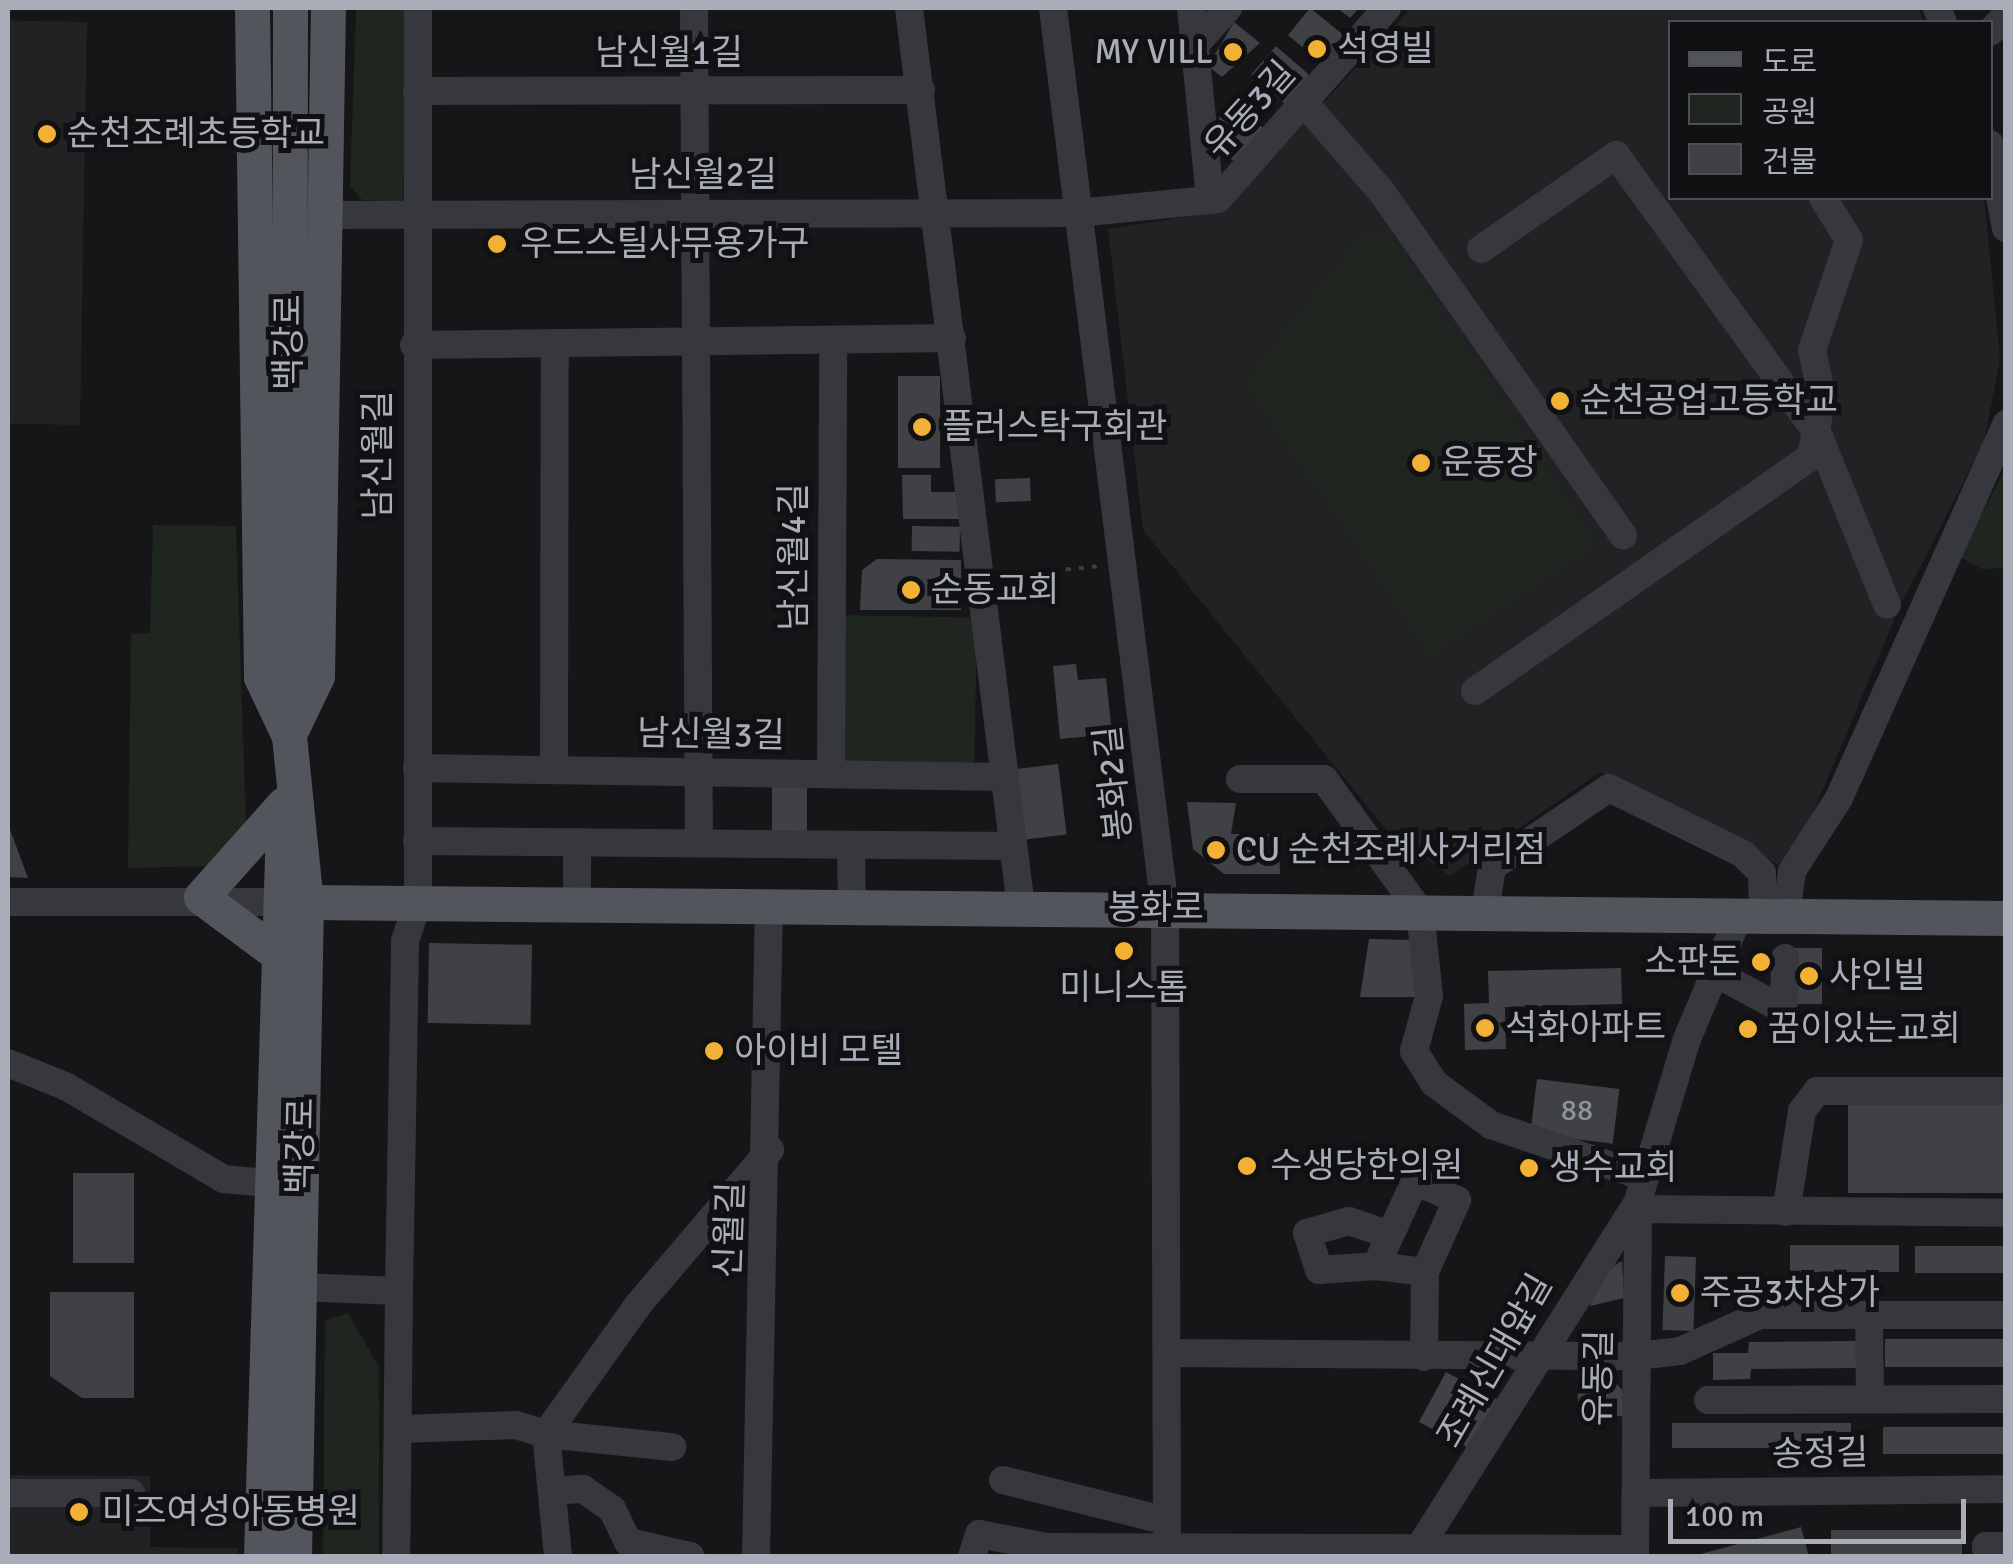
<!DOCTYPE html>
<html>
<head>
<meta charset="utf-8">
<style>
  body { margin:0 }
  #map { position:relative; width:2013px; height:1564px; overflow:hidden; background:#161618; font-family:Signika,"Noto Sans KR",sans-serif }
  div>[style] { position:absolute }
  [style*='--x'] { left:calc(var(--x)*1px); top:calc(var(--y)*1px); width:calc(var(--w)*1px); rotate:calc(var(--a)*1deg) }
  .built>* { inset:0; background:#222225; transform-origin:0 0 }
  .green>* { inset:0; background:#1e261f; transform-origin:0 0 }
  .building>* { inset:0; background:#404145; transform-origin:0 0 }
  .path>* { height:4px; margin-top:-2px; transform-origin:0; background:repeating-linear-gradient(90deg,#3d3f44 0 5px,transparent 0 13px) }
  .minor>* { height:28px; margin:-14px; padding:0 14px; transform-origin:14px; border-radius:14px; background:#37383d }
  .major>* { height:35px; margin:-17.5px; padding:0 17.5px; transform-origin:17.5px; border-radius:17.5px; background:#53555c }
  .dots>* { width:28px; height:28px; translate:-50% -50%; box-sizing:border-box; border:5px solid #111113; border-radius:50% }
  span { translate:-50% -50%; white-space:nowrap; text-align:center; line-height:1.15; -webkit-text-stroke:10px #111113; paint-order:stroke }
  .number-label { font-size:30px; color:#8e929b }
  .number-label span { -webkit-text-stroke-width:0 }
  .poi-label { font-size:35px; color:#a8adb8 }
  .left { translate:0 -50%; text-align:left }
  .right { translate:-100% -50%; text-align:right }
  .street-label { font-size:35px; color:#a8adb8 }
  .frame { position:absolute; inset:0; border:10px solid #a8adb8; pointer-events:none }
  .legend { position:absolute; left:1668px; top:20px; width:325px; height:180px; box-sizing:border-box; background:#111113; border:2px solid #4d4f55; margin:0; padding:12px 18px; list-style:none; font-size:30px; color:#a8adb8 }
  .legend li { display:flex; align-items:center; gap:20px; height:50px }
  .legend b { width:50px; border:2px solid #4d4f55 }
  .scale { position:absolute; left:1668px; top:1499px; width:298px; height:45px; box-sizing:border-box; border:5px solid #a8adb8; border-top:0; padding-left:12px; font-size:30px; line-height:35px; white-space:nowrap; color:#a8adb8; -webkit-text-stroke:8px #111113; paint-order:stroke }
</style>
</head>
<body>
<div id="map">
  <div class="built">
    <i style="clip-path:polygon(1411px 8px,1918px 8px,1924px 22px,1670px 22px,1670px 198px,1984px 198px,2000px 359px,1984px 442px,1900px 606px,1802px 839px,1778px 865px,1600px 772px,1450px 876px,1389px 833px,1143px 530px,1108px 229px,1223px 211px)"></i>
    <i style="left:87px;top:22px;width:403px;height:79px;rotate:91deg"></i>
    <i style="clip-path:polygon(8px 1475px,150px 1476px,150px 1547px,238px 1548px,238px 1556px,8px 1556px)"></i>
  </div>
  <div class="green">
    <i style="clip-path:polygon(356px 8px,409px 8px,403px 202px,362px 200px,350px 186px)"></i>
    <i style="clip-path:polygon(1388px 234px,1599px 544px,1431px 657px,1244px 382px,1361px 235px)"></i>
    <i style="clip-path:polygon(2005px 470px,2005px 568px,1981px 569px,1959px 556px)"></i>
    <i style="clip-path:polygon(153px 525px,236px 526px,246px 827px,210px 866px,128px 868px,131px 634px,150px 633px)"></i>
    <i style="left:838px;top:615px;width:139px;height:152px;rotate:1deg"></i>
    <i style="clip-path:polygon(348px 1313px,379px 1367px,379px 1556px,323px 1556px,325px 1320px)"></i>
  </div>
  <div class="building">
    <i style="left:1310px;top:8px;width:43px;height:35px;rotate:39deg"></i>
    <i style="clip-path:polygon(1337px 8px,1359px 8px,1350px 18px)"></i>
    <i style="clip-path:polygon(1234px 22px,1260px 43px,1222px 77px,1208px 66px)"></i>
    <i style="left:1276px;top:46px;width:46px;height:38px;rotate:41deg"></i>
    <i style="clip-path:polygon(1233px 101px,1265px 130px,1238px 162px,1224px 157px,1219px 116px)"></i>
    <i style="left:898px;top:376px;width:42px;height:92px"></i>
    <i style="clip-path:polygon(902px 475px,931px 475px,931px 492px,957px 492px,960px 519px,903px 519px)"></i>
    <i style="left:1030px;top:478px;width:23px;height:35px;rotate:88deg"></i>
    <i style="left:912px;top:526px;width:48px;height:25px;rotate:1deg"></i>
    <i style="clip-path:polygon(877px 559px,961px 560px,961px 610px,860px 610px,862px 570px)"></i>
    <i style="clip-path:polygon(1076px 664px,1078px 680px,1106px 678px,1112px 734px,1060px 739px,1053px 666px)"></i>
    <i style="left:1058px;top:764px;width:71px;height:42px;rotate:83deg"></i>
    <i style="left:772px;top:785px;width:35px;height:47px"></i>
    <i style="clip-path:polygon(1187px 802px,1236px 803px,1231px 834px,1279px 834px,1280px 874px,1224px 874px,1193px 849px)"></i>
    <i style="clip-path:polygon(8px 824px,28px 878px,8px 877px)"></i>
    <i style="clip-path:polygon(1369px 939px,1416px 940px,1415px 997px,1360px 997px)"></i>
    <i style="left:429px;top:943px;width:103px;height:80px;rotate:1deg"></i>
    <i style="left:1795px;top:948px;width:27px;height:56px"></i>
    <i style="clip-path:polygon(1621px 968px,1622px 1004px,1505px 1007px,1506px 1049px,1465px 1050px,1464px 1004px,1489px 1003px,1488px 971px)"></i>
    <i style="left:1537px;top:1079px;width:83px;height:55px;rotate:7deg"></i>
    <i style="left:1848px;top:1104px;width:158px;height:89px"></i>
    <i style="left:73px;top:1173px;width:61px;height:90px"></i>
    <i style="left:1899px;top:1245px;width:27px;height:109px;rotate:90deg"></i>
    <i style="left:1915px;top:1246px;width:91px;height:27px"></i>
    <i style="left:1665px;top:1256px;width:31px;height:74px;rotate:2deg"></i>
    <i style="clip-path:polygon(1622px 1261px,1624px 1298px,1590px 1306px,1599px 1274px)"></i>
    <i style="clip-path:polygon(50px 1292px,134px 1292px,134px 1398px,82px 1398px,50px 1376px)"></i>
    <i style="left:2006px;top:1339px;width:28px;height:121px;rotate:90deg"></i>
    <i style="clip-path:polygon(1856px 1341px,1857px 1368px,1751px 1369px,1750px 1379px,1713px 1380px,1713px 1353px,1748px 1353px,1749px 1342px)"></i>
    <i style="clip-path:polygon(1446px 1372px,1506px 1404px,1475px 1464px,1465px 1446px,1419px 1422px)"></i>
    <i style="clip-path:polygon(1607px 1374px,1623px 1391px,1624px 1417px,1578px 1407px,1577px 1375px)"></i>
    <i style="left:1851px;top:1423px;width:25px;height:179px;rotate:90deg"></i>
    <i style="left:1883px;top:1427px;width:123px;height:27px"></i>
    <i style="left:1801px;top:1527px;width:30px;height:131px;rotate:75deg"></i>
    <i style="left:1831px;top:1530px;width:131px;height:26px"></i>
  </div>
  <div class="path">
    <i style="--x:1001;--y:576;--w:100;--a:-5.7"></i>
  </div>
  <div class="minor">
    <i style="--x:694;--y:8;--w:835;--a:89.66"></i>
    <i style="--x:909;--y:8;--w:906;--a:82.9"></i>
    <i style="--x:1053;--y:8;--w:907;--a:82.91"></i>
    <i style="--x:1165;--y:908;--w:648;--a:89.82"></i>
    <i style="--x:1191;--y:8;--w:193;--a:84.3"></i>
    <i style="--x:1937;--y:8;--w:15;--a:67"></i>
    <i style="--x:1990;--y:32;--w:23;--a:-45"></i>
    <i style="--x:1195;--y:45;--w:50;--a:-48.3"></i>
    <i style="--x:417;--y:91;--w:504;--a:-0.11"></i>
    <i style="--x:1307;--y:106;--w:113;--a:49"></i>
    <i style="--x:1381;--y:191;--w:421;--a:54.9"></i>
    <i style="--x:1990;--y:144;--w:86;--a:79.3"></i>
    <i style="--x:327;--y:215;--w:751;--a:-0.15"></i>
    <i style="--x:1078;--y:213;--w:141;--a:-5.7"></i>
    <i style="--x:1218;--y:199;--w:255;--a:-48.5"></i>
    <i style="--x:1481;--y:249;--w:165;--a:-34.8"></i>
    <i style="--x:1616;--y:155;--w:344;--a:54.1"></i>
    <i style="--x:1818;--y:434;--w:184;--a:68"></i>
    <i style="--x:414;--y:345;--w:538;--a:-0.75"></i>
    <i style="--x:1475;--y:691;--w:409;--a:-34.9"></i>
    <i style="--x:1811;--y:457;--w:61;--a:-79.6"></i>
    <i style="--x:1822;--y:397;--w:48;--a:-102"></i>
    <i style="--x:1812;--y:350;--w:116;--a:-71.4"></i>
    <i style="--x:1849;--y:240;--w:49;--a:-121.8"></i>
    <i style="--x:417;--y:768;--w:588;--a:0.88"></i>
    <i style="--x:554;--y:770;--w:427;--a:-89.9"></i>
    <i style="--x:831;--y:774;--w:434;--a:-89.7"></i>
    <i style="--x:1240;--y:779;--w:84;--a:0"></i>
    <i style="--x:1324;--y:779;--w:163;--a:54"></i>
    <i style="--x:1420;--y:911;--w:85;--a:84"></i>
    <i style="--x:1429;--y:996;--w:57;--a:105.3"></i>
    <i style="--x:1414;--y:1051;--w:38;--a:58"></i>
    <i style="--x:1434;--y:1083;--w:71;--a:36.4"></i>
    <i style="--x:1491;--y:1125;--w:163;--a:18.7"></i>
    <i style="--x:417;--y:841;--w:596;--a:0.48"></i>
    <i style="--x:577;--y:842;--w:62;--a:90"></i>
    <i style="--x:851;--y:845;--w:61;--a:89.1"></i>
    <i style="--x:8;--y:902;--w:293;--a:0"></i>
    <i style="--x:1485;--y:912;--w:46;--a:-81.2"></i>
    <i style="--x:1492;--y:867;--w:141;--a:-34"></i>
    <i style="--x:1609;--y:788;--w:149;--a:26.2"></i>
    <i style="--x:1743;--y:854;--w:27;--a:45"></i>
    <i style="--x:1762;--y:873;--w:42;--a:88.6"></i>
    <i style="--x:1786;--y:915;--w:44;--a:-82.2"></i>
    <i style="--x:1792;--y:871;--w:87;--a:-57.2"></i>
    <i style="--x:1839;--y:798;--w:410;--a:-65.9"></i>
    <i style="--x:1715;--y:973;--w:68;--a:28.1"></i>
    <i style="--x:1775;--y:1005;--w:10;--a:-24"></i>
    <i style="--x:1784;--y:1001;--w:43;--a:-88.7"></i>
    <i style="--x:8;--y:1063;--w:64;--a:22.1"></i>
    <i style="--x:67;--y:1087;--w:182;--a:30.4"></i>
    <i style="--x:224;--y:1179;--w:43;--a:5.3"></i>
    <i style="--x:1638;--y:1209;--w:368;--a:0.6"></i>
    <i style="--x:1786;--y:1212;--w:102;--a:-81"></i>
    <i style="--x:1802;--y:1111;--w:25;--a:-53"></i>
    <i style="--x:1817;--y:1091;--w:189;--a:0"></i>
    <i style="--x:1376;--y:1266;--w:57;--a:176"></i>
    <i style="--x:1319;--y:1270;--w:39;--a:-108"></i>
    <i style="--x:1307;--y:1233;--w:44;--a:-15.9"></i>
    <i style="--x:1349;--y:1221;--w:43;--a:18.9"></i>
    <i style="--x:299;--y:1287;--w:100;--a:2.3"></i>
    <i style="--x:399;--y:1291;--w:265;--a:90.6"></i>
    <i style="--x:399;--y:1291;--w:350;--a:-89"></i>
    <i style="--x:405;--y:941;--w:41;--a:-71.6"></i>
    <i style="--x:418;--y:902;--w:894;--a:-90"></i>
    <i style="--x:1869;--y:1315;--w:84;--a:89.3"></i>
    <i style="--x:1167;--y:1353;--w:470;--a:0.4"></i>
    <i style="--x:1637;--y:1356;--w:43;--a:-6.6"></i>
    <i style="--x:1680;--y:1351;--w:88;--a:-24.2"></i>
    <i style="--x:1760;--y:1315;--w:246;--a:0"></i>
    <i style="--x:1424;--y:1357;--w:85;--a:-89.3"></i>
    <i style="--x:1425;--y:1272;--w:79;--a:-66"></i>
    <i style="--x:1457;--y:1200;--w:46;--a:-155.7"></i>
    <i style="--x:1415;--y:1181;--w:94;--a:114.6"></i>
    <i style="--x:1376;--y:1266;--w:49;--a:7"></i>
    <i style="--x:1708;--y:1400;--w:298;--a:-0.2"></i>
    <i style="--x:400;--y:1429;--w:116;--a:-2"></i>
    <i style="--x:516;--y:1425;--w:31;--a:17"></i>
    <i style="--x:546;--y:1434;--w:158;--a:-54.5"></i>
    <i style="--x:638;--y:1305;--w:204;--a:-49.6"></i>
    <i style="--x:1003;--y:1480;--w:169;--a:14"></i>
    <i style="--x:552;--y:1491;--w:31;--a:-4"></i>
    <i style="--x:583;--y:1489;--w:35;--a:35"></i>
    <i style="--x:612;--y:1509;--w:37;--a:64"></i>
    <i style="--x:628;--y:1542;--w:64;--a:12.7"></i>
    <i style="--x:8;--y:1493;--w:123;--a:0"></i>
    <i style="--x:1636;--y:1493;--w:370;--a:-0.6"></i>
    <i style="--x:558;--y:1556;--w:123;--a:-95.6"></i>
    <i style="--x:546;--y:1434;--w:127;--a:5.9"></i>
    <i style="--x:756;--y:1556;--w:651;--a:-88.86"></i>
    <i style="--x:972;--y:1556;--w:23;--a:-72"></i>
    <i style="--x:979;--y:1534;--w:69;--a:10.8"></i>
    <i style="--x:1047;--y:1547;--w:588;--a:0.19"></i>
    <i style="--x:1414;--y:1556;--w:420;--a:-57.7"></i>
    <i style="--x:1635;--y:1556;--w:355;--a:-89.5"></i>
    <i style="--x:1638;--y:1201;--w:169;--a:-73.2"></i>
    <i style="--x:1687;--y:1039;--w:134;--a:-67.2"></i>
    <i style="--x:1987;--y:1556;--w:10;--a:-96"></i>
    <i style="--x:1986;--y:1546;--w:20;--a:0"></i>
  </div>
  <div class="major">
    <i style="--x:252;--y:8;--w:669;--a:89.23"></i>
    <i style="--x:261;--y:677;--w:65;--a:64.6"></i>
    <i style="--x:289;--y:736;--w:167;--a:84.2"></i>
    <i style="--x:306;--y:902;--w:654;--a:91.05"></i>
    <i style="--x:289;--y:726;--w:718;--a:-89.92"></i>
    <i style="--x:293;--y:726;--w:55;--a:-64.4"></i>
    <i style="--x:317;--y:676;--w:668;--a:-89.06"></i>
    <i style="--x:306;--y:902;--w:1700;--a:0.54"></i>
    <i style="--x:275;--y:952;--w:92;--a:-143.4"></i>
    <i style="--x:201;--y:897;--w:125;--a:-48.3"></i>
    <i style="--x:261;--y:1556;--w:733;--a:-88.28"></i>
  </div>
  <div class="dots">
    <i style="left:1317px;top:49px;background:#f2b134"></i>
    <i style="left:1233px;top:52px;background:#f2b134"></i>
    <i style="left:47px;top:134px;background:#f2b134"></i>
    <i style="left:497px;top:244px;background:#f2b134"></i>
    <i style="left:1560px;top:401px;background:#f2b134"></i>
    <i style="left:922px;top:427px;background:#f2b134"></i>
    <i style="left:1421px;top:463px;background:#f2b134"></i>
    <i style="left:911px;top:590px;background:#f2b134"></i>
    <i style="left:1216px;top:850px;background:#f2b134"></i>
    <i style="left:1124px;top:951px;background:#f2b134"></i>
    <i style="left:1761px;top:962px;background:#f2b134"></i>
    <i style="left:1809px;top:976px;background:#f2b134"></i>
    <i style="left:1485px;top:1028px;background:#f2b134"></i>
    <i style="left:1748px;top:1029px;background:#f2b134"></i>
    <i style="left:714px;top:1051px;background:#f2b134"></i>
    <i style="left:1247px;top:1166px;background:#f2b134"></i>
    <i style="left:1529px;top:1168px;background:#f2b134"></i>
    <i style="left:1680px;top:1293px;background:#f2b134"></i>
    <i style="left:79px;top:1512px;background:#f2b134"></i>
  </div>
  <div class="number-label">
    <span style="left:1577px;top:1111px">88</span>
  </div>
  <div class="poi-label">
    <span class="left" style="left:1337px;top:49px">석영빌</span>
    <span class="right" style="left:1213px;top:52px">MY VILL</span>
    <span class="left" style="left:67px;top:134px">순천조례초등학교</span>
    <span class="left" style="left:520px;top:244px">우드스틸사무용가구</span>
    <span class="left" style="left:1580px;top:401px">순천공업고등학교</span>
    <span class="left" style="left:942px;top:427px">플러스탁구회관</span>
    <span class="left" style="left:1441px;top:463px">운동장</span>
    <span class="left" style="left:931px;top:590px">순동교회</span>
    <span class="left" style="left:1236px;top:850px">CU 순천조례사거리점</span>
    <span class="right" style="left:1741px;top:962px">소판돈</span>
    <span class="left" style="left:1829px;top:976px">샤인빌</span>
    <span style="left:1124px;top:988px">미니스톱</span>
    <span class="left" style="left:1505px;top:1028px">석화아파트</span>
    <span class="left" style="left:1768px;top:1029px">꿈이있는교회</span>
    <span class="left" style="left:734px;top:1051px">아이비 모텔</span>
    <span class="left" style="left:1270px;top:1166px">수생당한의원</span>
    <span class="left" style="left:1549px;top:1168px">생수교회</span>
    <span class="left" style="left:1700px;top:1293px">주공3차상가</span>
    <span class="left" style="left:102px;top:1512px">미즈여성아동병원</span>
  </div>
  <div class="street-label">
    <span style="left:669px;top:53px">남신월1길</span>
    <span style="left:1250px;top:110px;rotate:-48deg">유동3길</span>
    <span style="left:703px;top:175px">남신월2길</span>
    <span style="left:289px;top:342px;rotate:-90deg">백강로</span>
    <span style="left:378px;top:455px;rotate:-90deg">남신월길</span>
    <span style="left:794px;top:557px;rotate:-90deg">남신월4길</span>
    <span style="left:711px;top:735px;rotate:1deg">남신월3길</span>
    <span style="left:1114px;top:783px;rotate:-96deg">봉화2길</span>
    <span style="left:1156px;top:908px">봉화로</span>
    <span style="left:301px;top:1146px;rotate:-89deg">백강로</span>
    <span style="left:730px;top:1230px;rotate:-88deg">신월길</span>
    <span style="left:1495px;top:1361px;rotate:-60deg">조례신대앞길</span>
    <span style="left:1599px;top:1378px;rotate:-89deg">유동길</span>
    <span style="left:1820px;top:1454px;rotate:-1deg">송정길</span>
  </div>
  <div class="frame"></div>
  <ul class="legend">
  <li><b style="height:12px;background:#53555c"></b>도로</li>
  <li><b style="height:28px;background:#1e261f"></b>공원</li>
  <li><b style="height:28px;background:#404145"></b>건물</li>
  </ul>
  <div class="scale">100 m</div>
</div>
</body>
</html>
